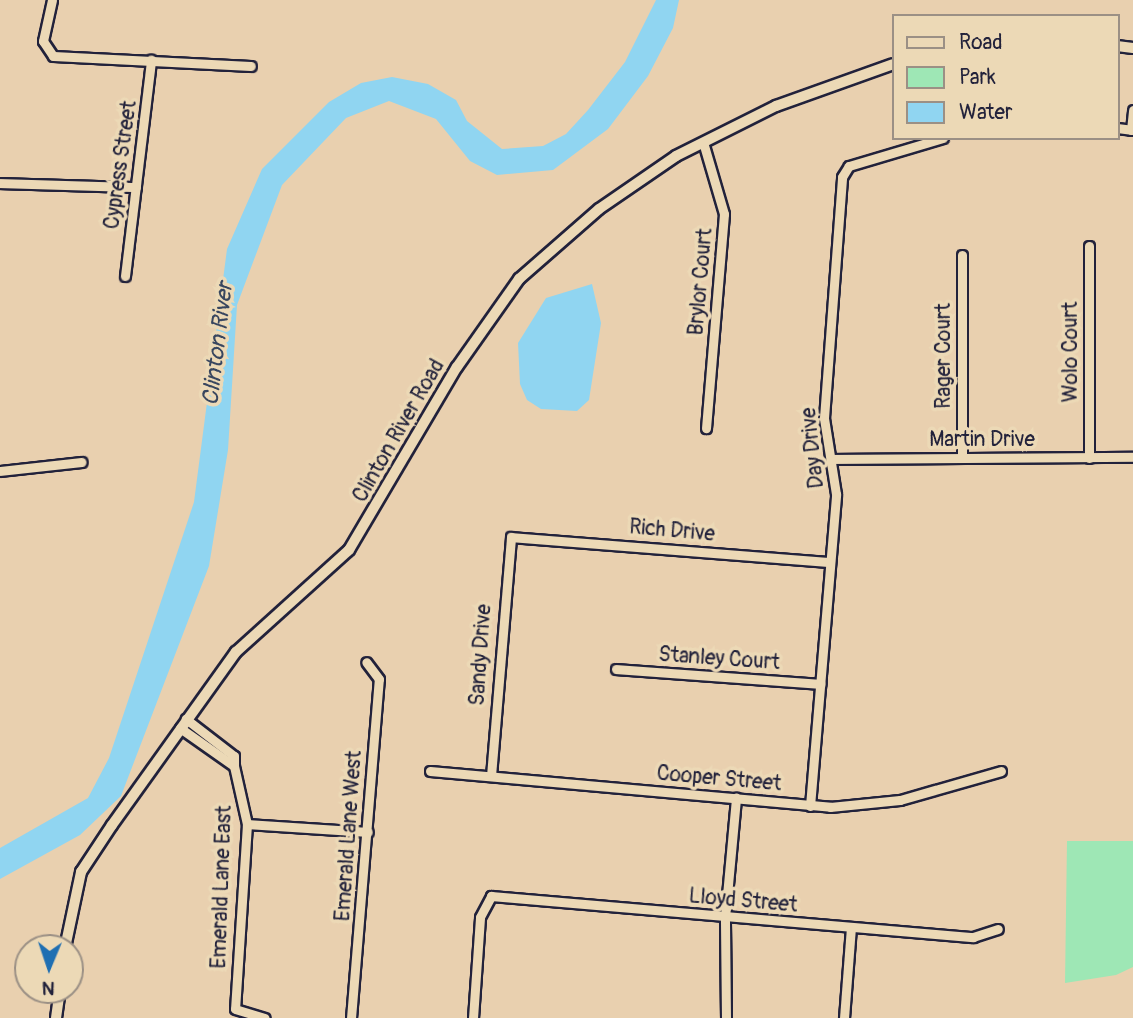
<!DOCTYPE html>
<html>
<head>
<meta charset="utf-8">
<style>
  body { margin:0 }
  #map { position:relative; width:1133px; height:1018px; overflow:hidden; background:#e9d0af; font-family:Pangolin,sans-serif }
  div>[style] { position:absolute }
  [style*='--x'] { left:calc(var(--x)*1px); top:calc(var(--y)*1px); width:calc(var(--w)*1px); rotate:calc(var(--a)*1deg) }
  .green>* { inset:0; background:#9ee7b5 }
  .water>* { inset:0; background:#90d5f1 }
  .roads { filter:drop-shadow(2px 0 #22223b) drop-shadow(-2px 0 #22223b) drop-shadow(0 2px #22223b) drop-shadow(0 -2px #22223b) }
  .minor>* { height:9px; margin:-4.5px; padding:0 4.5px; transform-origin:4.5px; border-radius:4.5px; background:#ecd9b6 }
  .tertiary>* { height:10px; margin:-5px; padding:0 5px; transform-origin:5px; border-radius:5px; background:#ecd9b6 }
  span { translate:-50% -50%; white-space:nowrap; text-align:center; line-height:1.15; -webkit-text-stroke:7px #ecd9b6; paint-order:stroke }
  .street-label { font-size:21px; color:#22223b }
  .water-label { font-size:23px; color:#38465f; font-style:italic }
  .legend { position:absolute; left:892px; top:14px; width:228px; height:126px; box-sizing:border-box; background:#ecd9b6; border:2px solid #9b9085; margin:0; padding:9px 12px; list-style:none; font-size:21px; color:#22223b }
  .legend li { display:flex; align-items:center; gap:14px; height:35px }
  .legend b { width:35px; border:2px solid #9b9085 }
  .north { position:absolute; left:14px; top:934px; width:70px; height:70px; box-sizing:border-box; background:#ecd9b6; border:2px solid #9b9085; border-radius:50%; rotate:182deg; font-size:19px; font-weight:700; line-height:28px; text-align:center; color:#22223b }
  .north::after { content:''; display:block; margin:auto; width:24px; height:32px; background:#1f6fb2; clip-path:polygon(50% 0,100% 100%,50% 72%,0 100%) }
</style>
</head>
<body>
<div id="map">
  <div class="green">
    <i style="clip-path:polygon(1067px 841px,1133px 841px,1133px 967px,1116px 975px,1065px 983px)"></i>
  </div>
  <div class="water">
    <i style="clip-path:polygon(656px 0,679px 0,673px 28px,648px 76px,608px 129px,553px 170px,497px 175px,470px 161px,436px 119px,389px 101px,346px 118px,282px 185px,237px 305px,228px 450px,209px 566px,121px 796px,80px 835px,0 879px,0 848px,88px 798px,109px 758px,194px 502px,227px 249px,262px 169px,329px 102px,361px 83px,392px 77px,428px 84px,456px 100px,467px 121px,502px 149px,543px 146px,566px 134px,588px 110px,625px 62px)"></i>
    <i style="clip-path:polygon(592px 284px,601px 323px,589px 400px,577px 411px,541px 409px,527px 400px,520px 384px,518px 343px,546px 298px)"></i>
  </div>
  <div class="roads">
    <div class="minor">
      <i style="--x:52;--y:0;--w:42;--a:102.4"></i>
      <i style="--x:43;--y:41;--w:18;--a:56"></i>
      <i style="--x:53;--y:56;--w:198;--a:2.9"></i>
      <i style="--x:1117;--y:128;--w:16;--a:7"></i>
      <i style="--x:1131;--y:130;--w:20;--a:-84"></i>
      <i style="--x:703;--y:142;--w:75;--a:73.7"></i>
      <i style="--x:724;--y:214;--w:215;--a:94.8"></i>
      <i style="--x:0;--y:183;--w:136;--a:1.7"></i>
      <i style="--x:1089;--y:246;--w:212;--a:90"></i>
      <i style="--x:125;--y:276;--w:218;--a:-83.1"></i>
      <i style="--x:962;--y:457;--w:202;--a:-90"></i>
      <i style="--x:832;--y:459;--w:301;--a:-0.4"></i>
      <i style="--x:0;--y:471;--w:82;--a:-6.3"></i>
      <i style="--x:616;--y:669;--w:205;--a:4.2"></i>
      <i style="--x:180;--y:728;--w:66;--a:35.1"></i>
      <i style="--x:234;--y:766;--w:10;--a:-90"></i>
      <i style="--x:234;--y:756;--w:61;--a:-142.4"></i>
      <i style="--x:234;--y:766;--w:59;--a:77.4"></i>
      <i style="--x:247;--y:824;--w:185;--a:93.7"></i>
      <i style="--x:235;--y:1009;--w:31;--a:17"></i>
      <i style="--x:430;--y:771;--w:402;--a:5.1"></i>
      <i style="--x:830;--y:807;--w:70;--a:-5.7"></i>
      <i style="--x:900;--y:800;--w:105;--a:-16"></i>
      <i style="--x:491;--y:776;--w:240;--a:-85.2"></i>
      <i style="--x:511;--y:537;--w:320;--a:4.5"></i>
      <i style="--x:810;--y:806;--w:313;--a:-85.2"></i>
      <i style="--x:836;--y:494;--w:77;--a:-99"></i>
      <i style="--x:824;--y:418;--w:242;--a:-85.7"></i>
      <i style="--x:842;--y:177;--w:13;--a:-58"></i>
      <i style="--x:849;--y:166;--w:98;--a:-16.6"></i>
      <i style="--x:247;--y:824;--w:121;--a:3.8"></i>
      <i style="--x:351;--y:1018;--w:340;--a:-85.3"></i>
      <i style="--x:379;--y:679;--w:21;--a:-127"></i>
      <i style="--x:473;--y:1018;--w:101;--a:-86"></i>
      <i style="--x:480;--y:917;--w:24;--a:-62"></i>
      <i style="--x:491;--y:896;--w:484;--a:4.9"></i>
      <i style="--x:973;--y:937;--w:26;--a:-18"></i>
      <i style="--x:726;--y:1018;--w:101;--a:-90.6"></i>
      <i style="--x:725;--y:917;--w:120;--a:-84.7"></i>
      <i style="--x:844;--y:1018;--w:90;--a:-85.6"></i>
    </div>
    <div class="tertiary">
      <i style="--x:1117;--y:46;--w:16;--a:7"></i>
      <i style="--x:65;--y:948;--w:78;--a:-78.1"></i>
      <i style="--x:81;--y:872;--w:56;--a:-56.6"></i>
      <i style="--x:112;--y:825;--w:213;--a:-54.4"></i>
      <i style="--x:236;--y:652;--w:152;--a:-42.1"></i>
      <i style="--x:349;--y:550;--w:212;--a:-59.5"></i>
      <i style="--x:457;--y:367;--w:108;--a:-54.8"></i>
      <i style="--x:519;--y:279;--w:106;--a:-41.2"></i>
      <i style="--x:599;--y:209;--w:93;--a:-34.5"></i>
      <i style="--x:676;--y:156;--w:112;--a:-26.6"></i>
      <i style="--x:776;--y:106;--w:124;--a:-19.7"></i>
      <i style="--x:56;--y:1018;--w:28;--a:-82"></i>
    </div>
  </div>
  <div class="street-label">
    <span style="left:121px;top:165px;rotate:-82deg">Cypress Street</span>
    <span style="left:701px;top:282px;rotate:-85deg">Brylor Court</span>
    <span style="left:1071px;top:352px;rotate:-90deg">Wolo Court</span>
    <span style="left:944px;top:356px;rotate:-90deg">Rager Court</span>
    <span style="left:399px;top:431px;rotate:-60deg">Clinton River Road</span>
    <span style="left:982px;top:440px">Martin Drive</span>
    <span style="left:813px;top:448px;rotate:-96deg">Day Drive</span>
    <span style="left:672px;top:531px;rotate:5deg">Rich Drive</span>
    <span style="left:481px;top:655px;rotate:-86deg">Sandy Drive</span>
    <span style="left:719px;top:659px;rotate:4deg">Stanley Court</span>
    <span style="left:719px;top:779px;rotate:5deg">Cooper Street</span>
    <span style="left:349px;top:836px;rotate:-86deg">Emerald Lane West</span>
    <span style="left:222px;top:887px;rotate:-88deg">Emerald Lane East</span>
    <span style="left:743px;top:901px;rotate:5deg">Lloyd Street</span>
  </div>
  <div class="water-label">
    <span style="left:218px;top:344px;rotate:-83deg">Clinton River</span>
  </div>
  <ul class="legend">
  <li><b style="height:9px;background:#ecd9b6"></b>Road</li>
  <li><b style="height:19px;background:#9ee7b5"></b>Park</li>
  <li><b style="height:19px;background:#90d5f1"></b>Water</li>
  </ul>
  <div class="north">N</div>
</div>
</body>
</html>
